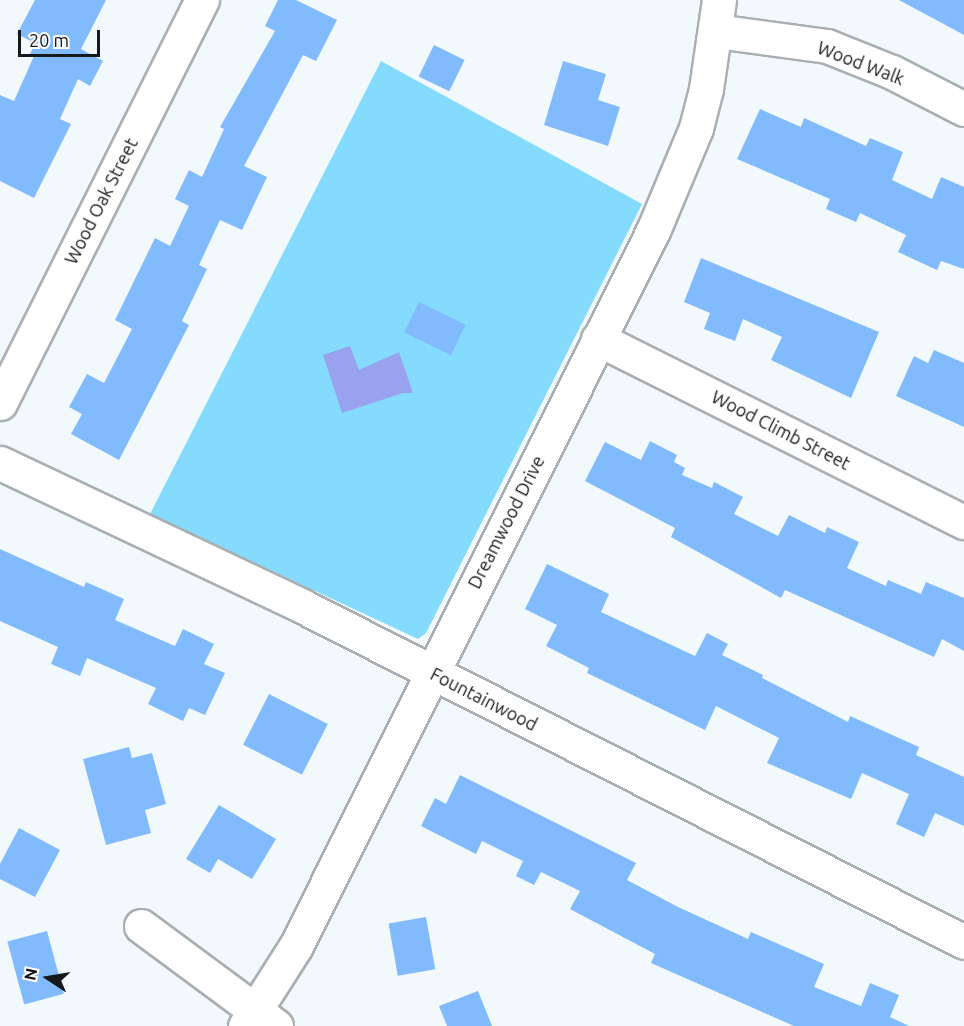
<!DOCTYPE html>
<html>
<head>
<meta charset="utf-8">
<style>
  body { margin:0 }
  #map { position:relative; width:964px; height:1026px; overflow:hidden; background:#f2f9fc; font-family:Ubuntu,sans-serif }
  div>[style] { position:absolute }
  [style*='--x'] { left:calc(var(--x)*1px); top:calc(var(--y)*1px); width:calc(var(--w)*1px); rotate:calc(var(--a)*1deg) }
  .green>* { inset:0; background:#85dbfe }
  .water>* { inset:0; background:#99a2ef }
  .building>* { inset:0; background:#82bbfd; transform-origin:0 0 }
  .roads { filter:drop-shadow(2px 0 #a9afb2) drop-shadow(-2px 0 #a9afb2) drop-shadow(0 2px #a9afb2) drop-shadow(0 -2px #a9afb2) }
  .minor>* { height:33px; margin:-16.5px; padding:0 16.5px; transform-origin:16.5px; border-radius:16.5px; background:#fff }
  span { translate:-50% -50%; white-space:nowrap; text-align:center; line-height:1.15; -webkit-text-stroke:4.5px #fff; paint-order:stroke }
  .street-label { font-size:18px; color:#16191a }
  .north { position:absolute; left:18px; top:948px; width:60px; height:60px; -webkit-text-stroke:4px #fff; paint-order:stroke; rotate:282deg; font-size:16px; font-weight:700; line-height:24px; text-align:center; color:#16191a }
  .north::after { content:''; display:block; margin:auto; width:21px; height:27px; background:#16191a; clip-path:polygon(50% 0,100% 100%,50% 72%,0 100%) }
  .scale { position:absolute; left:18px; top:30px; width:82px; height:27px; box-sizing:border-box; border:3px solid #16191a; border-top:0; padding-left:8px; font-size:18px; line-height:21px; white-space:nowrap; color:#16191a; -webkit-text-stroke:4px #fff; paint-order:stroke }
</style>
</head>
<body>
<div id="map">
  <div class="green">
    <i style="clip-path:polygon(381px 61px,642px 204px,426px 633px,418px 639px,150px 514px)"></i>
  </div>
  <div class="water">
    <i style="clip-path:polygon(350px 346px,359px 370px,399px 352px,413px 393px,403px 393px,342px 413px,323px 355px)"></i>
  </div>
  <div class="building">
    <i style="clip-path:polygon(35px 0,106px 0,81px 49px,103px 61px,90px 86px,78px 79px,60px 119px,71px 124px,34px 198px,0 181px,0 95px,14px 101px,34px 56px,30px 54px,35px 43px,17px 34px)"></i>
    <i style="clip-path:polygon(278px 0,296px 0,337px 20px,316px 61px,303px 55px,244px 166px,267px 177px,242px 230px,220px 220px,199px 265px,207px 269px,182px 321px,189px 325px,119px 460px,71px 434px,82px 414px,69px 407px,87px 374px,104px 383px,132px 329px,115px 320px,155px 238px,170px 246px,189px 206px,175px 199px,189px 170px,202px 177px,224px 129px,220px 127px,275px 31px,265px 26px)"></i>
    <i style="clip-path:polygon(899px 0,964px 0,964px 35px)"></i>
    <i style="left:434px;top:45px;width:34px;height:35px;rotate:26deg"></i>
    <i style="clip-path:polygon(563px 61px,606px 74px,598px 100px,620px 107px,608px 146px,544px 125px)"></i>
    <i style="clip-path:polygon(760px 109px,801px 127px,804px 118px,866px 146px,870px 138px,903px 152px,892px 180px,932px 199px,941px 177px,964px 187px,964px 269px,941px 261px,937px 270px,898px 252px,906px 235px,860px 213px,856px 222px,826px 209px,830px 199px,737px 159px)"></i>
    <i style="clip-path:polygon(701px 258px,879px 332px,851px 398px,771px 360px,782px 337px,743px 319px,735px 341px,704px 329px,710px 313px,684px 302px)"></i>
    <i style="left:419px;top:302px;width:52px;height:34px;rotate:26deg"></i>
    <i style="clip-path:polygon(934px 350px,964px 363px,964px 427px,896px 396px,914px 356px,928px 363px)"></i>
    <i style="clip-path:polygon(650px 441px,677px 455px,674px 462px,685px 468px,682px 475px,712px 488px,714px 482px,743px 497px,734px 514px,778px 536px,789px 515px,825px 533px,827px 527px,859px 542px,847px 568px,886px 586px,888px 580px,921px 594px,926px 582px,964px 598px,964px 651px,942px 639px,934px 657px,785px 590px,781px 598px,671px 537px,675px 528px,585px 481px,605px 442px,641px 460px)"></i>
    <i style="clip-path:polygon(0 549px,84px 587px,86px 582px,124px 599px,115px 620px,175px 646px,183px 629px,214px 644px,204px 664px,225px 673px,205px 715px,189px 708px,183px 721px,148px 704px,156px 688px,87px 658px,80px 676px,51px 664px,58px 647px,0 621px)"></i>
    <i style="clip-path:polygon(547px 564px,609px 594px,601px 612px,695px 656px,707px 633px,728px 644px,722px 655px,763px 675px,762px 678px,848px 722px,850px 716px,919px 747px,916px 755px,964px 777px,964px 826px,935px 813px,924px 837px,896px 824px,909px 794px,862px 773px,851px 799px,767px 763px,779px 738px,716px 706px,705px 730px,587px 673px,589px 668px,546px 646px,557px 625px,525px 609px)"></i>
    <i style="left:269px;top:694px;width:66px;height:57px;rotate:27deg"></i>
    <i style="clip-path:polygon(129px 747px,132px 758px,152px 753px,166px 804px,145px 810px,151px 833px,106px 845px,83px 759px)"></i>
    <i style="clip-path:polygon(460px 775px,636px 863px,627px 880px,678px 907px,748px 939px,751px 932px,824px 964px,814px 987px,861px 1006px,870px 983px,899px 995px,890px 1017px,909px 1026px,794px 1026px,651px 963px,655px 954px,570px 909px,580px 891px,541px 872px,534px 885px,516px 876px,523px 861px,482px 841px,476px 854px,421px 826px,435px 798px,446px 804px)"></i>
    <i style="clip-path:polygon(219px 805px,276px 839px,252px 879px,218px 859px,210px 873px,186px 859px)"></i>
    <i style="clip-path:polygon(19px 828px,60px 850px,35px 897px,0 879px,0 864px)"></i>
    <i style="left:426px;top:917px;width:53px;height:38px;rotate:80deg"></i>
    <i style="left:47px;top:931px;width:65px;height:41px;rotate:75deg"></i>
    <i style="clip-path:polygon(478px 991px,492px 1026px,447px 1026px,439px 1006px)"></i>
  </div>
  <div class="roads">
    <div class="minor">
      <i style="--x:716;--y:31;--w:112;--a:7.7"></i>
      <i style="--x:827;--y:46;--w:70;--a:21.8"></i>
      <i style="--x:892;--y:72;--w:81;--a:27.2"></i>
      <i style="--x:598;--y:339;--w:409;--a:26.6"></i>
      <i style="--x:0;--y:403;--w:451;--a:-63.4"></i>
      <i style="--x:0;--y:463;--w:334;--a:25.3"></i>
      <i style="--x:302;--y:606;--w:742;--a:26.91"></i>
      <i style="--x:141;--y:926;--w:168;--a:36.5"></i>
      <i style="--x:245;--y:1026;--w:95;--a:-57.5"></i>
      <i style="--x:296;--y:946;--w:799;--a:-63.47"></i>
      <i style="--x:653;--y:231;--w:112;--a:-67.3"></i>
      <i style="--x:696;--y:128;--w:40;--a:-75.6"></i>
      <i style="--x:706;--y:89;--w:90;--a:-81.7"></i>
    </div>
  </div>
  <div class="street-label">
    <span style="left:861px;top:63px;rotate:21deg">Wood Walk</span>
    <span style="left:101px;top:201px;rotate:-63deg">Wood Oak Street</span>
    <span style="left:781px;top:430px;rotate:27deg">Wood Climb Street</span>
    <span style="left:506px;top:522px;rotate:-63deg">Dreamwood Drive</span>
    <span style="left:484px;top:699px;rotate:27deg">Fountainwood</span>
  </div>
  <div class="north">N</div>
  <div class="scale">20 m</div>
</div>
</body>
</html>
